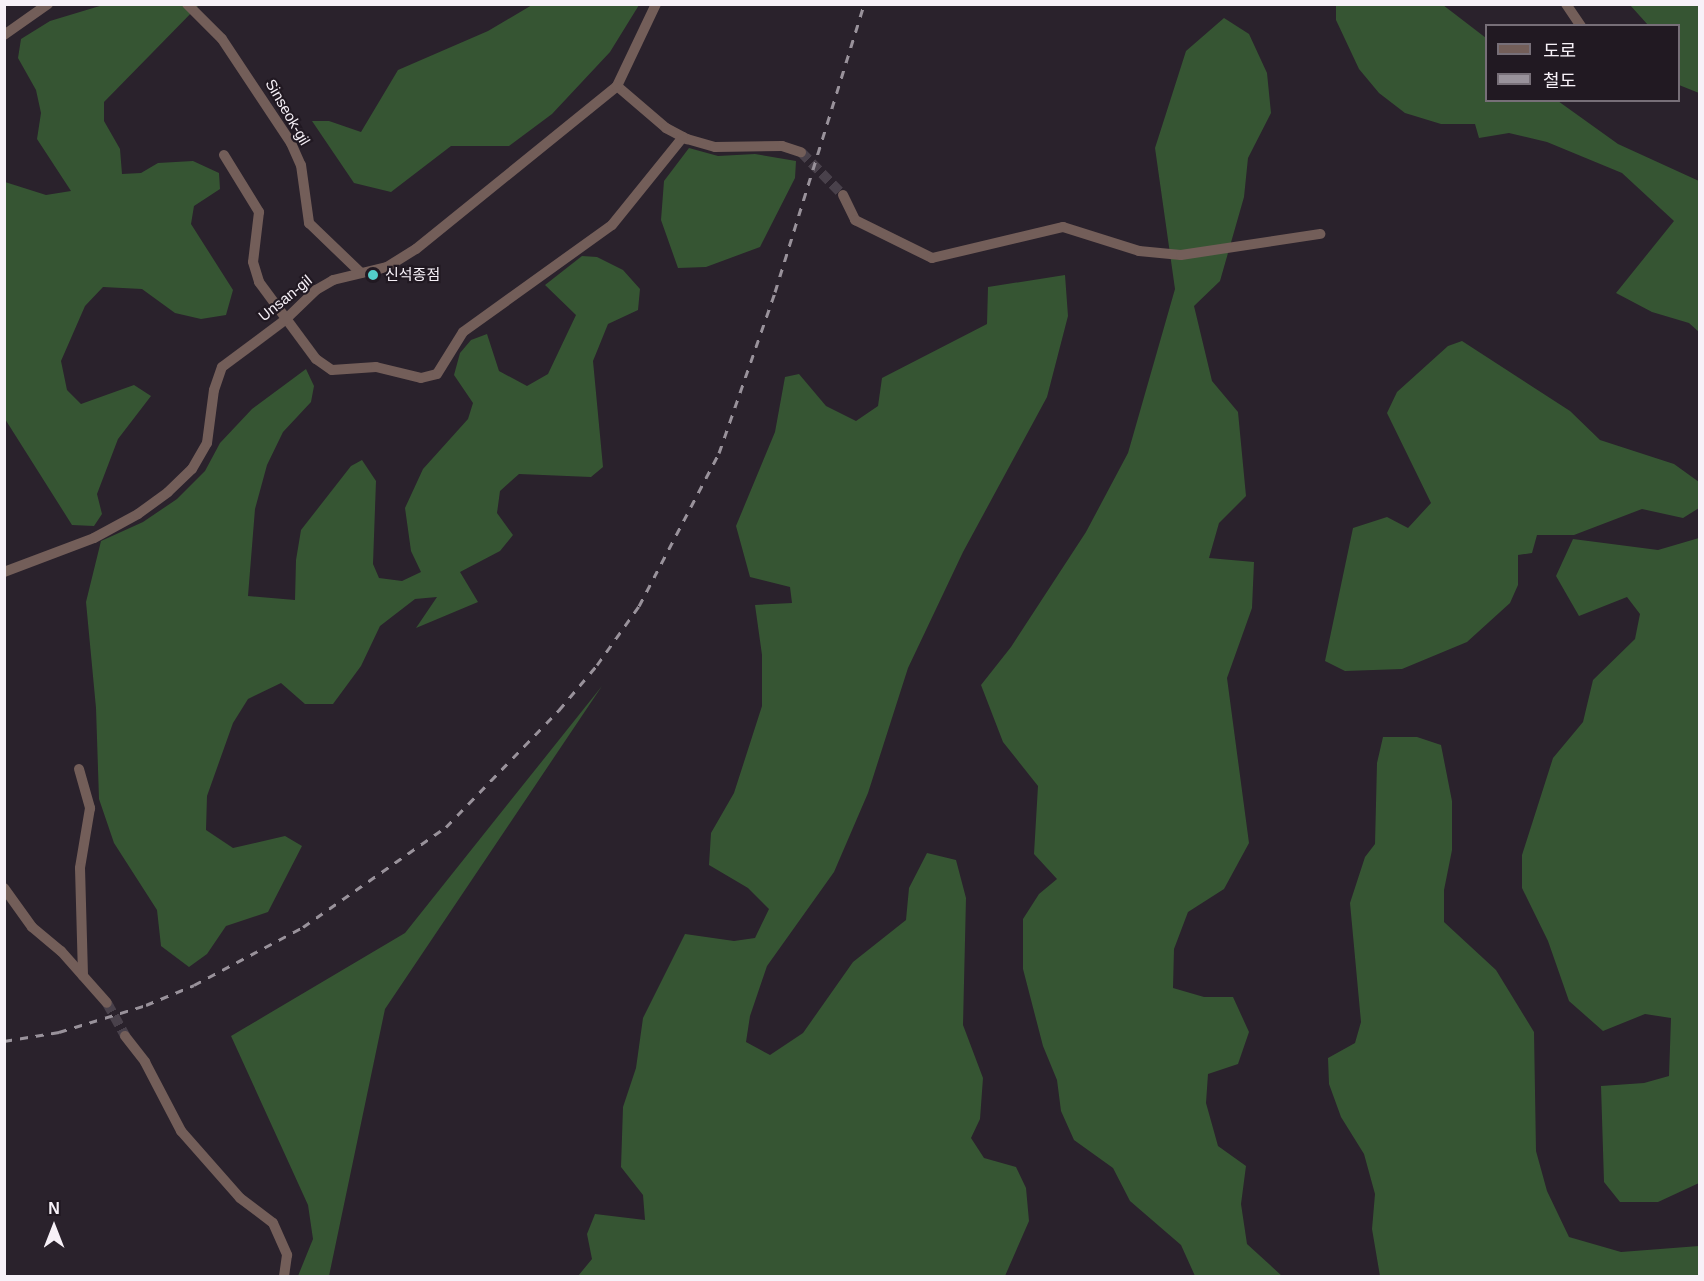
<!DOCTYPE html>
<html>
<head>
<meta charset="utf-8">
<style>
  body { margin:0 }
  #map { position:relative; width:1704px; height:1281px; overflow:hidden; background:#2a222c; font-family:Arial,"Noto Sans KR",sans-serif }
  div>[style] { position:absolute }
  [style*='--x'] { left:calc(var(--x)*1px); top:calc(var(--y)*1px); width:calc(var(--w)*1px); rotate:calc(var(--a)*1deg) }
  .forest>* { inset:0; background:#365533 }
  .street-tunnel>* { height:10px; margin-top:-5px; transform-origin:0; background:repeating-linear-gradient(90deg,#49414b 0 10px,transparent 0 15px) }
  .street>* { height:10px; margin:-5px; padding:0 5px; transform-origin:5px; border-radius:5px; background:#735e59 }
  .rail>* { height:3px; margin-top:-1.5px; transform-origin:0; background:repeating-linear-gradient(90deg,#99929b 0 8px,transparent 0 16px) }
  .dots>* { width:16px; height:16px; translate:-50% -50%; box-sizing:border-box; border:3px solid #211922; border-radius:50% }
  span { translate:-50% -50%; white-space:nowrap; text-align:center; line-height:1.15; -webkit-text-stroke:4.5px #211922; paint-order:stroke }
  .street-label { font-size:15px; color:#f7f1f8 }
  .poi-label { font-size:15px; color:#f7f1f8 }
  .left { translate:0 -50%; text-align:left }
  .frame { position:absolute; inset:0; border:6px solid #f7f1f8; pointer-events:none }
  .legend { position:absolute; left:1485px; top:24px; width:195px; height:78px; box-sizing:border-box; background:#211922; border:2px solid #776f78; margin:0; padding:8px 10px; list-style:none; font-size:18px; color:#f7f1f8 }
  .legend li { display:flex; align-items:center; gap:12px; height:30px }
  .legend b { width:30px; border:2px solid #776f78 }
  .north { position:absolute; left:24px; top:1197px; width:60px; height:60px; -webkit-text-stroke:4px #211922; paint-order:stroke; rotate:0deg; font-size:16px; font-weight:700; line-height:24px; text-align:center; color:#f7f1f8 }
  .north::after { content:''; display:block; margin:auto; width:21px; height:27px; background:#f7f1f8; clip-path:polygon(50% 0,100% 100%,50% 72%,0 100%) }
</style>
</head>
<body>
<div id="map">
  <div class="forest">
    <i style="clip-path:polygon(103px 5px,199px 5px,104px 102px,104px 121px,120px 149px,122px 174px,141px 173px,158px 163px,193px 161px,219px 173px,220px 189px,194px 206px,191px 224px,233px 290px,226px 315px,201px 319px,175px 313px,142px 289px,103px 287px,85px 306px,61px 361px,67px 390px,81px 404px,134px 385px,151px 396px,118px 439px,97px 494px,102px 514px,94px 526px,72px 525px,5px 419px,5px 182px,46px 195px,71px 191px,37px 139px,41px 113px,36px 90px,18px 58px,21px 39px,50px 21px)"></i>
    <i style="clip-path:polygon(532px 5px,639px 5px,610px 52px,552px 114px,509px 146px,451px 146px,391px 192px,354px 183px,312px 121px,329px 121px,361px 132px,398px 70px,488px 31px)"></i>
    <i style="clip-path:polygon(1336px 5px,1443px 5px,1486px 38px,1486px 100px,1558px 101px,1618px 144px,1699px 181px,1699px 332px,1689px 323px,1652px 312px,1616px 293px,1674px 221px,1622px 173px,1547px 142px,1509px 133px,1479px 138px,1475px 124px,1441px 124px,1405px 113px,1379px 93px,1359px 69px,1336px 20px)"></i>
    <i style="clip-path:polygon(1630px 5px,1699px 5px,1699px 93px,1679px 85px,1678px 26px,1648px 25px)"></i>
    <i style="clip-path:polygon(1224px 18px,1249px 34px,1267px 73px,1271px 113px,1248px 158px,1244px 197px,1220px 281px,1194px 306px,1212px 381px,1238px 412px,1246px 496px,1219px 523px,1209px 558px,1254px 562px,1252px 608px,1227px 678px,1249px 843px,1224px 889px,1188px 912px,1174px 949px,1173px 988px,1204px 997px,1233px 997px,1249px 1032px,1238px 1064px,1208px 1074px,1206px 1103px,1218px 1146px,1246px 1166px,1241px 1204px,1247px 1244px,1282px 1276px,1195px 1276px,1181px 1245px,1130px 1201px,1113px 1168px,1074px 1140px,1061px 1111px,1057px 1080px,1043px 1046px,1023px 969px,1023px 919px,1039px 894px,1057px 879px,1034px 854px,1038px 786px,1003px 742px,981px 685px,1011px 647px,1086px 532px,1128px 453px,1175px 289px,1155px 148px,1186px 51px)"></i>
    <i style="clip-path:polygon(689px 148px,718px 156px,755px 154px,796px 161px,795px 178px,760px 247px,706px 267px,678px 268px,661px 220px,664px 181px)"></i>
    <i style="clip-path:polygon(582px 256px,597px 257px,623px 270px,640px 289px,638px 310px,608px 324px,593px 361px,603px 467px,591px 477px,519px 474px,500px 491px,497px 513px,513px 535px,500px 551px,460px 572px,478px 602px,416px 628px,437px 597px,415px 599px,380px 626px,361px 666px,333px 704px,305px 704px,281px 683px,248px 699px,233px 723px,207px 796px,206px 830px,233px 848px,285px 836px,302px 846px,268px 912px,226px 926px,207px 954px,189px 967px,161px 946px,157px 910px,114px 843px,99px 799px,96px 708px,86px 602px,101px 541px,143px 522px,177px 499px,205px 471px,220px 443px,252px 409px,306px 369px,314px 386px,311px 402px,283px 432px,267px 465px,255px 509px,248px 596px,295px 600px,296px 560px,301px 530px,351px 466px,362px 460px,376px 481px,373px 564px,379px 578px,402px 581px,421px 572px,411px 551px,405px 508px,423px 469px,468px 419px,473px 403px,454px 375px,460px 353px,471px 340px,487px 334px,499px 371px,527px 386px,548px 374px,576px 315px,545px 285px)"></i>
    <i style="clip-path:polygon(1065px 275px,1068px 316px,1047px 397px,963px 552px,908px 668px,868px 793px,834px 872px,767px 966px,750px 1016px,746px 1042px,770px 1055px,803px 1033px,853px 962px,906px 920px,909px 888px,927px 853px,956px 860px,966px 898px,963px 1025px,983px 1078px,980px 1119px,971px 1138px,984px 1158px,1016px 1167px,1026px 1188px,1029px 1221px,1005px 1276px,578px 1276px,592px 1259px,587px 1234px,595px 1214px,645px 1220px,643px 1195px,621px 1167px,623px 1107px,636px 1068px,643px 1018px,685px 934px,734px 941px,755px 938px,769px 909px,748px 888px,709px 865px,711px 833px,734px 793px,762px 706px,762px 655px,755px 605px,792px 603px,790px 587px,750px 577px,736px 526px,775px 432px,785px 377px,799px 374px,826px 406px,856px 421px,878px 406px,882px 378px,987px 324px,988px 287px)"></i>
    <i style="clip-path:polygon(1462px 341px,1570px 411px,1600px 440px,1674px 464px,1699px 482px,1699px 508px,1683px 518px,1642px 509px,1574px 535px,1537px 535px,1532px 553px,1518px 555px,1518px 585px,1510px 603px,1467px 642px,1402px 669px,1345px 671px,1325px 661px,1353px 528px,1387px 517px,1408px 528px,1431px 503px,1387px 413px,1397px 392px,1448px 346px)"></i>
    <i style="clip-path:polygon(1699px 538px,1699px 1183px,1658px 1202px,1620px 1202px,1604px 1182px,1601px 1086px,1644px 1083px,1669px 1076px,1671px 1018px,1645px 1014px,1603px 1031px,1569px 1001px,1548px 941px,1522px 888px,1522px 855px,1553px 758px,1583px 722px,1593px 680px,1635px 639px,1640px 614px,1627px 597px,1579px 616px,1556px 576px,1573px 539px,1658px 550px)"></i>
    <i style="clip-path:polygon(602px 686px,385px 1009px,329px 1276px,298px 1276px,313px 1239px,308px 1205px,231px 1036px,405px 933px)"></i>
    <i style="clip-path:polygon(1383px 737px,1417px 737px,1441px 745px,1452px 801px,1452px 850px,1444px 890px,1444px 922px,1496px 970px,1534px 1032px,1536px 1151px,1547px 1191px,1569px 1237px,1621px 1252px,1699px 1246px,1699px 1276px,1380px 1276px,1372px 1229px,1375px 1194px,1364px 1154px,1341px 1117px,1329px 1084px,1328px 1058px,1355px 1043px,1361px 1022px,1350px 903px,1365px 857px,1375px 844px,1377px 763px)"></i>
  </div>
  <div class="street-tunnel">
    <i style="--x:801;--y:152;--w:60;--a:45.7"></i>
    <i style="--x:107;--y:1003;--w:38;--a:61"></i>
  </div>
  <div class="street">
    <i style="--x:187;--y:4;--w:49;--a:45"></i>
    <i style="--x:222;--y:39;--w:125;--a:56.4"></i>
    <i style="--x:291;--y:143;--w:24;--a:66"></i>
    <i style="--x:301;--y:165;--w:59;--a:82.1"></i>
    <i style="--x:309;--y:223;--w:72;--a:43.9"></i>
    <i style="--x:1566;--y:4;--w:27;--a:56"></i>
    <i style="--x:4;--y:35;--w:54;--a:-35.2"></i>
    <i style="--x:617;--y:86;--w:65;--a:40.6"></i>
    <i style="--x:666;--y:128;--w:24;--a:28"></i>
    <i style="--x:687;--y:139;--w:29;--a:16"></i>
    <i style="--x:715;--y:147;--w:67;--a:-0.9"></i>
    <i style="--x:782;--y:146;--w:20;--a:18"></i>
    <i style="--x:224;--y:155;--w:67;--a:58.4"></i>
    <i style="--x:259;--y:212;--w:50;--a:96.8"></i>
    <i style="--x:253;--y:262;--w:21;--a:73"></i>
    <i style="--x:259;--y:282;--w:96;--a:53.5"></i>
    <i style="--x:316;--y:359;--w:19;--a:35"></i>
    <i style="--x:332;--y:370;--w:44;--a:-3.9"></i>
    <i style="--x:376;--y:367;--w:46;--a:13.7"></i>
    <i style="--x:421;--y:378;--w:16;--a:-14"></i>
    <i style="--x:437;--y:374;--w:49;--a:-58.2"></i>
    <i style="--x:463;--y:332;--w:183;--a:-35.7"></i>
    <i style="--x:612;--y:225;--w:113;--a:-51.1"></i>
    <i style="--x:843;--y:195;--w:28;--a:64"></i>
    <i style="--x:855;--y:220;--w:86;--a:26.3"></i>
    <i style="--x:932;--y:258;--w:135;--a:-13.3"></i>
    <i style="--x:1063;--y:227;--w:80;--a:17.5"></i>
    <i style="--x:1139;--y:251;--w:42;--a:5.4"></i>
    <i style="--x:1181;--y:255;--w:141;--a:-8.6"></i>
    <i style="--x:4;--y:572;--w:96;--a:-20.7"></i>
    <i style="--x:94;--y:538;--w:50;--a:-28.6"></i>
    <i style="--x:138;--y:514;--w:37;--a:-36"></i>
    <i style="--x:168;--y:492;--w:33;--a:-44"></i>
    <i style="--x:192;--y:469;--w:30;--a:-60"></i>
    <i style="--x:207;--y:443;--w:53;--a:-82.5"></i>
    <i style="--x:214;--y:390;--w:24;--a:-71"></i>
    <i style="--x:222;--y:367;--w:79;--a:-36.7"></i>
    <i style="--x:285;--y:320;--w:43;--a:-44.1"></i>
    <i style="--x:316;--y:290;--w:20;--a:-30"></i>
    <i style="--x:333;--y:280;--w:56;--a:-13.5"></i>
    <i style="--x:387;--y:267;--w:34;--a:-32"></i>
    <i style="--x:416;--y:249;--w:259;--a:-39"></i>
    <i style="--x:617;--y:86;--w:91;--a:-64.6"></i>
    <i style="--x:79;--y:769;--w:41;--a:74.2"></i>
    <i style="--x:90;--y:808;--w:61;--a:99.5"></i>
    <i style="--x:80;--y:868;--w:108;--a:88.4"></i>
    <i style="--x:4;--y:888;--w:48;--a:54.3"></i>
    <i style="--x:32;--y:927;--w:38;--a:40"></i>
    <i style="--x:61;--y:951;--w:69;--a:48.5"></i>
    <i style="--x:125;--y:1036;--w:33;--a:52"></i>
    <i style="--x:145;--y:1062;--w:78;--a:62.4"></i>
    <i style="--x:181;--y:1131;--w:89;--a:48.6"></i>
    <i style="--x:240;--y:1198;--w:41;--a:37.1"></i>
    <i style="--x:273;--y:1223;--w:35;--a:66"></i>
    <i style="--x:287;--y:1255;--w:21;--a:98"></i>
  </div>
  <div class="rail">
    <i style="--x:4;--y:1041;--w:56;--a:-9.3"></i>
    <i style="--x:59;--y:1032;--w:91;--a:-17.2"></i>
    <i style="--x:146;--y:1005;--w:52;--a:-22.6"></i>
    <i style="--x:194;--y:985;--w:123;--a:-28"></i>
    <i style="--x:303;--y:927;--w:174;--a:-35"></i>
    <i style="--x:446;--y:827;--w:163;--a:-46"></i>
    <i style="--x:559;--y:710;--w:59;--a:-49.8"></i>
    <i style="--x:597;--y:665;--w:72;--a:-54.6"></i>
    <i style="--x:639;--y:606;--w:173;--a:-62.4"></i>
    <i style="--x:719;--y:453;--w:170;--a:-70.8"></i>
    <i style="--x:775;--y:292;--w:301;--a:-72.8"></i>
  </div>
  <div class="dots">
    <i style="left:373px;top:275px;background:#53cdc9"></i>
  </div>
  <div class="street-label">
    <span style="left:288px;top:112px;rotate:60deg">Sinseok-gil</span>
    <span style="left:285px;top:298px;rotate:-39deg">Unsan-gil</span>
  </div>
  <div class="poi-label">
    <span class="left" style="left:385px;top:275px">신석종점</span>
  </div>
  <div class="frame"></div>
  <ul class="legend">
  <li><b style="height:8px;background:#735e59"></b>도로</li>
  <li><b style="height:8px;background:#99929b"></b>철도</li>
  </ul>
  <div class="north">N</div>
</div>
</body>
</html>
